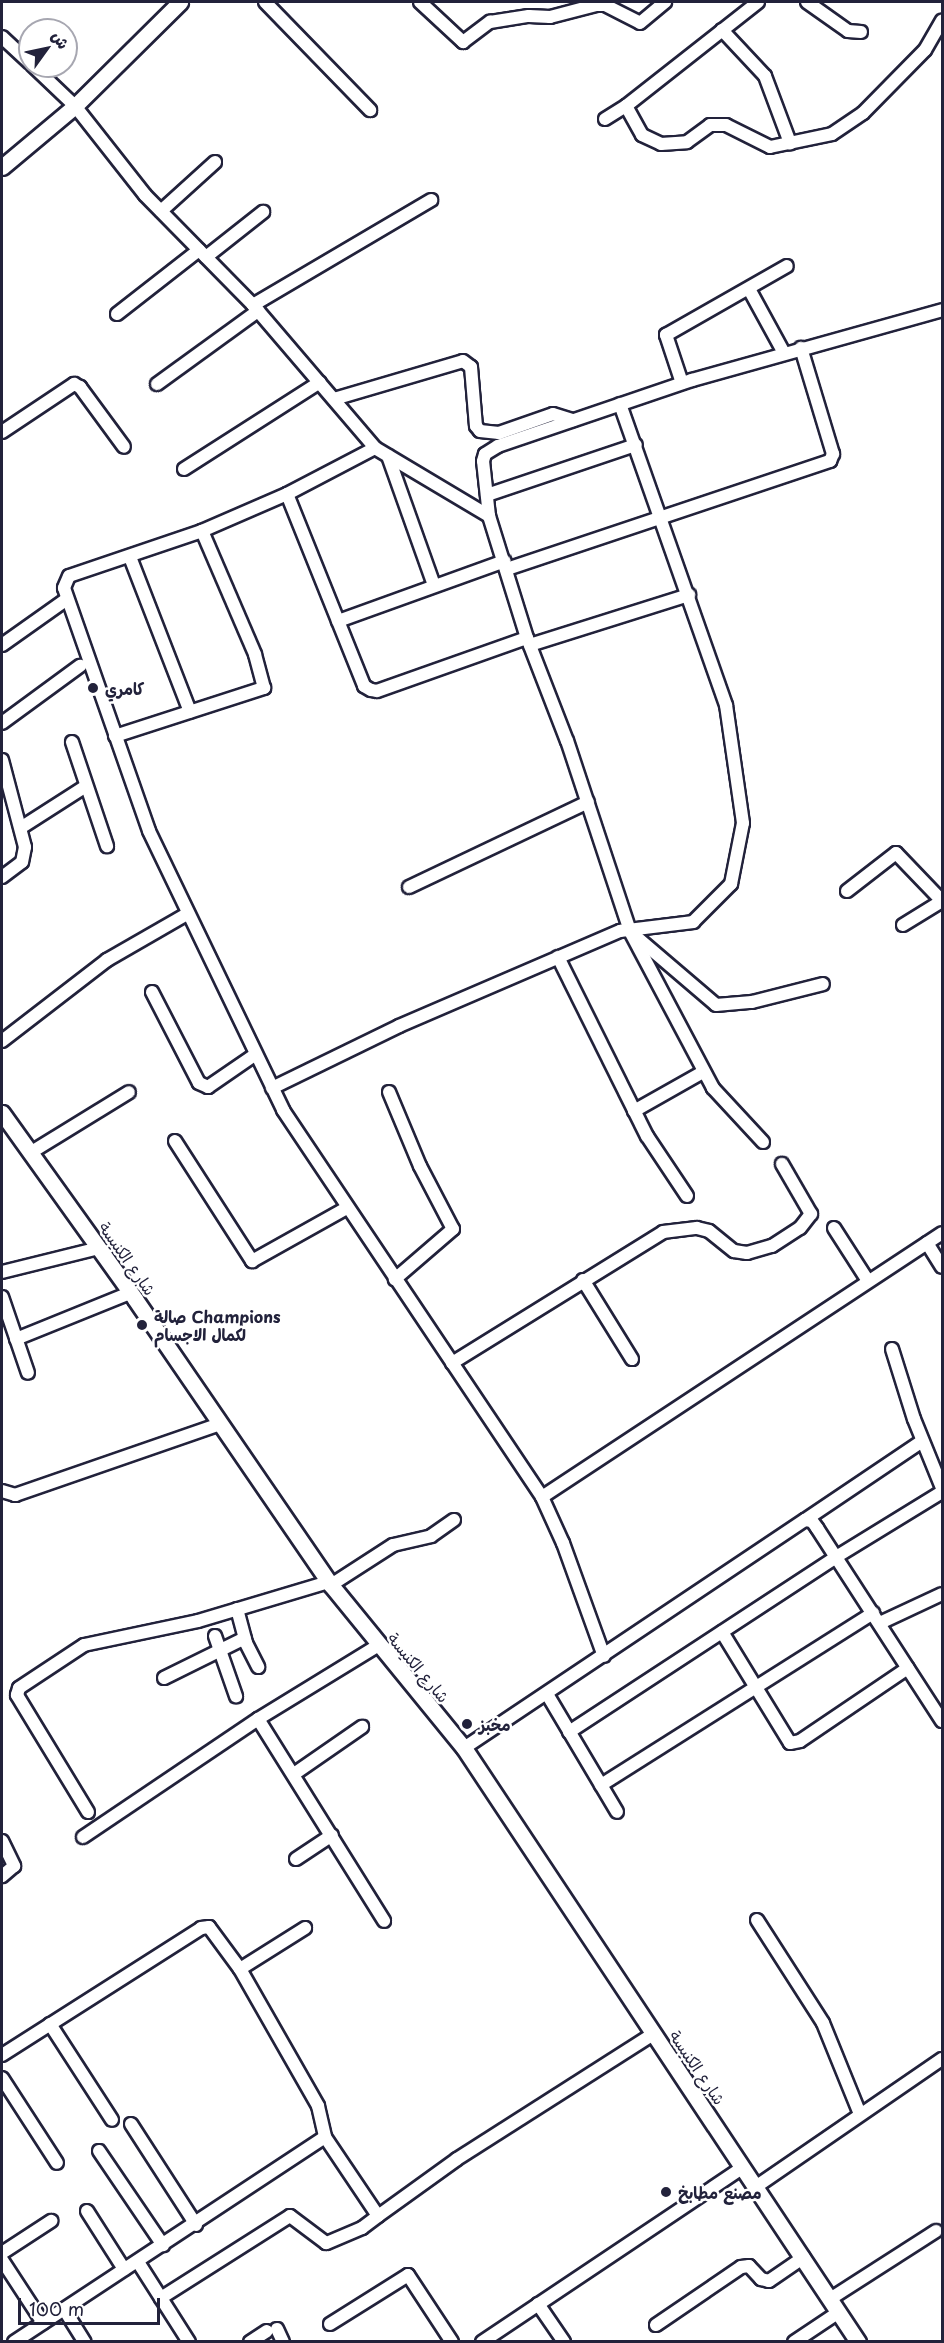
<!DOCTYPE html>
<html>
<head>
<meta charset="utf-8">
<style>
  body { margin:0 }
  #map { position:relative; width:944px; height:2343px; overflow:hidden; background:#fff; font-family:"Playpen Sans","Playpen Sans Arabic",sans-serif }
  div>[style] { position:absolute }
  [style*='--x'] { left:calc(var(--x)*1px); top:calc(var(--y)*1px); width:calc(var(--w)*1px); rotate:calc(var(--a)*1deg) }
  .roads { filter:drop-shadow(2px 0 #22223b) drop-shadow(-2px 0 #22223b) drop-shadow(0 2px #22223b) drop-shadow(0 -2px #22223b) }
  .minor>* { height:12px; margin:-6px; padding:0 6px; transform-origin:6px; border-radius:6px; background:#fff }
  .major>* { height:15px; margin:-7.5px; padding:0 7.5px; transform-origin:7.5px; border-radius:7.5px; background:#fff }
  .dots>* { width:16px; height:16px; translate:-50% -50%; box-sizing:border-box; border:3px solid #fff; border-radius:50% }
  span { translate:-50% -50%; white-space:nowrap; text-align:center; line-height:1.15; -webkit-text-stroke:5px #fff; paint-order:stroke }
  .poi-label { font-size:16px; color:#22223b; font-weight:700 }
  .left { translate:0 -50%; text-align:left }
  .street-label { font-size:16px; color:#22223b }
  .frame { position:absolute; inset:0; border:3px solid #22223b; pointer-events:none }
  .north { position:absolute; left:18px; top:18px; width:60px; height:60px; box-sizing:border-box; background:#fff; border:2px solid #a7a7b1; border-radius:50%; rotate:57deg; font-size:16px; font-weight:700; line-height:24px; text-align:center; color:#22223b }
  .north::after { content:''; display:block; margin:auto; width:21px; height:27px; background:#22223b; clip-path:polygon(50% 0,100% 100%,50% 72%,0 100%) }
  .scale { position:absolute; left:18px; top:2298px; width:142px; height:27px; box-sizing:border-box; border:3px solid #22223b; border-top:0; padding-left:8px; font-size:18px; line-height:21px; white-space:nowrap; color:#22223b; -webkit-text-stroke:4px #fff; paint-order:stroke }
</style>
</head>
<body>
<div id="map">
  <div class="roads">
    <div class="minor">
      <i style="--x:265;--y:2;--w:151;--a:45.8"></i>
      <i style="--x:420;--y:2;--w:59;--a:42.9"></i>
      <i style="--x:463;--y:42;--w:34;--a:-37"></i>
      <i style="--x:490;--y:22;--w:39;--a:-9"></i>
      <i style="--x:529;--y:16;--w:21;--a:3"></i>
      <i style="--x:550;--y:17;--w:48;--a:-14.6"></i>
      <i style="--x:596;--y:5;--w:9;--a:0"></i>
      <i style="--x:605;--y:5;--w:39;--a:27"></i>
      <i style="--x:640;--y:23;--w:33;--a:-40"></i>
      <i style="--x:807;--y:2;--w:50;--a:35.3"></i>
      <i style="--x:848;--y:31;--w:13;--a:4"></i>
      <i style="--x:722;--y:30;--w:63;--a:46.9"></i>
      <i style="--x:765;--y:76;--w:72;--a:69.5"></i>
      <i style="--x:2;--y:37;--w:38;--a:43"></i>
      <i style="--x:33;--y:66;--w:58;--a:43.6"></i>
      <i style="--x:75;--y:106;--w:113;--a:51.8"></i>
      <i style="--x:145;--y:195;--w:154;--a:45.5"></i>
      <i style="--x:253;--y:305;--w:188;--a:49.5"></i>
      <i style="--x:375;--y:448;--w:133;--a:30.8"></i>
      <i style="--x:626;--y:106;--w:33;--a:61"></i>
      <i style="--x:642;--y:135;--w:21;--a:25"></i>
      <i style="--x:661;--y:144;--w:26;--a:-4"></i>
      <i style="--x:687;--y:142;--w:29;--a:-36"></i>
      <i style="--x:710;--y:125;--w:16;--a:0"></i>
      <i style="--x:726;--y:125;--w:49;--a:26.6"></i>
      <i style="--x:770;--y:147;--w:63;--a:-11.8"></i>
      <i style="--x:832;--y:134;--w:37;--a:-34"></i>
      <i style="--x:863;--y:113;--w:88;--a:-45.5"></i>
      <i style="--x:925;--y:50;--w:34;--a:-60"></i>
      <i style="--x:605;--y:119;--w:25;--a:-32"></i>
      <i style="--x:626;--y:106;--w:168;--a:-38.2"></i>
      <i style="--x:161;--y:211;--w:73;--a:-42.2"></i>
      <i style="--x:206;--y:257;--w:73;--a:-38.3"></i>
      <i style="--x:749;--y:289;--w:73;--a:61.3"></i>
      <i style="--x:253;--y:305;--w:207;--a:-30.5"></i>
      <i style="--x:117;--y:314;--w:104;--a:-38"></i>
      <i style="--x:682;--y:383;--w:51;--a:-108.4"></i>
      <i style="--x:666;--y:335;--w:139;--a:-29.7"></i>
      <i style="--x:157;--y:384;--w:125;--a:-35.9"></i>
      <i style="--x:334;--y:399;--w:134;--a:-16.4"></i>
      <i style="--x:463;--y:361;--w:10;--a:37"></i>
      <i style="--x:471;--y:367;--w:59;--a:85.2"></i>
      <i style="--x:476;--y:426;--w:6;--a:51"></i>
      <i style="--x:480;--y:431;--w:19;--a:6"></i>
      <i style="--x:499;--y:433;--w:57;--a:-19.4"></i>
      <i style="--x:553;--y:414;--w:21;--a:17"></i>
      <i style="--x:2;--y:432;--w:87;--a:-33.7"></i>
      <i style="--x:74;--y:384;--w:7;--a:27"></i>
      <i style="--x:80;--y:387;--w:74;--a:53.7"></i>
      <i style="--x:375;--y:448;--w:99;--a:152.4"></i>
      <i style="--x:287;--y:494;--w:93;--a:156.5"></i>
      <i style="--x:202;--y:531;--w:140;--a:161.3"></i>
      <i style="--x:69;--y:576;--w:13;--a:113"></i>
      <i style="--x:64;--y:588;--w:257;--a:70.7"></i>
      <i style="--x:149;--y:831;--w:310;--a:64.3"></i>
      <i style="--x:283;--y:1110;--w:466;--a:56.2"></i>
      <i style="--x:542;--y:1497;--w:51;--a:65.5"></i>
      <i style="--x:563;--y:1543;--w:120;--a:70.1"></i>
      <i style="--x:388;--y:456;--w:137;--a:70.4"></i>
      <i style="--x:184;--y:469;--w:161;--a:-32.6"></i>
      <i style="--x:287;--y:494;--w:207;--a:68.1"></i>
      <i style="--x:364;--y:686;--w:8;--a:30"></i>
      <i style="--x:371;--y:690;--w:6;--a:9"></i>
      <i style="--x:377;--y:691;--w:159;--a:-19.5"></i>
      <i style="--x:487;--y:495;--w:157;--a:-18.6"></i>
      <i style="--x:130;--y:557;--w:166;--a:68.8"></i>
      <i style="--x:507;--y:569;--w:341;--a:-18.5"></i>
      <i style="--x:830;--y:461;--w:8;--a:-67"></i>
      <i style="--x:833;--y:454;--w:111;--a:-106.8"></i>
      <i style="--x:338;--y:621;--w:177;--a:-19.8"></i>
      <i style="--x:2;--y:645;--w:80;--a:-35.3"></i>
      <i style="--x:530;--y:645;--w:167;--a:-17.5"></i>
      <i style="--x:2;--y:723;--w:97;--a:-36.2"></i>
      <i style="--x:115;--y:736;--w:157;--a:-17.9"></i>
      <i style="--x:264;--y:688;--w:35;--a:-105"></i>
      <i style="--x:255;--y:654;--w:134;--a:-113.3"></i>
      <i style="--x:72;--y:742;--w:110;--a:71.4"></i>
      <i style="--x:2;--y:760;--w:90;--a:75.2"></i>
      <i style="--x:25;--y:847;--w:15;--a:101"></i>
      <i style="--x:22;--y:862;--w:25;--a:143"></i>
      <i style="--x:22;--y:827;--w:76;--a:-32.6"></i>
      <i style="--x:409;--y:887;--w:198;--a:-25.4"></i>
      <i style="--x:847;--y:891;--w:62;--a:-37.8"></i>
      <i style="--x:896;--y:853;--w:66;--a:46.2"></i>
      <i style="--x:903;--y:925;--w:46;--a:-31.6"></i>
      <i style="--x:633;--y:934;--w:109;--a:40.5"></i>
      <i style="--x:716;--y:1005;--w:36;--a:-5"></i>
      <i style="--x:752;--y:1002;--w:73;--a:-14.2"></i>
      <i style="--x:558;--y:957;--w:200;--a:63.6"></i>
      <i style="--x:647;--y:1136;--w:72;--a:56.3"></i>
      <i style="--x:152;--y:992;--w:102;--a:62.7"></i>
      <i style="--x:199;--y:1083;--w:10;--a:24"></i>
      <i style="--x:208;--y:1087;--w:58;--a:-34.5"></i>
      <i style="--x:2;--y:1041;--w:133;--a:-37.6"></i>
      <i style="--x:107;--y:960;--w:92;--a:-29.9"></i>
      <i style="--x:272;--y:1088;--w:141;--a:-26"></i>
      <i style="--x:399;--y:1026;--w:241;--a:-23.3"></i>
      <i style="--x:620;--y:931;--w:74;--a:-7"></i>
      <i style="--x:693;--y:922;--w:54;--a:-45"></i>
      <i style="--x:731;--y:884;--w:62;--a:-78.9"></i>
      <i style="--x:743;--y:823;--w:119;--a:-98.2"></i>
      <i style="--x:726;--y:705;--w:319;--a:-109.4"></i>
      <i style="--x:389;--y:1092;--w:80;--a:67.3"></i>
      <i style="--x:420;--y:1166;--w:71;--a:62.4"></i>
      <i style="--x:453;--y:1229;--w:77;--a:139.2"></i>
      <i style="--x:634;--y:1111;--w:79;--a:-29.5"></i>
      <i style="--x:175;--y:1141;--w:143;--a:57.3"></i>
      <i style="--x:252;--y:1261;--w:109;--a:-29.2"></i>
      <i style="--x:763;--y:1142;--w:74;--a:-132.8"></i>
      <i style="--x:713;--y:1088;--w:178;--a:-117.9"></i>
      <i style="--x:630;--y:931;--w:200;--a:-108.3"></i>
      <i style="--x:567;--y:741;--w:110;--a:-111.2"></i>
      <i style="--x:527;--y:638;--w:128;--a:-107.3"></i>
      <i style="--x:489;--y:516;--w:55;--a:-96.2"></i>
      <i style="--x:483;--y:461;--w:7;--a:-74"></i>
      <i style="--x:485;--y:454;--w:15;--a:-32"></i>
      <i style="--x:498;--y:446;--w:205;--a:-18.8"></i>
      <i style="--x:692;--y:380;--w:260;--a:-15.6"></i>
      <i style="--x:30;--y:1153;--w:116;--a:-31.6"></i>
      <i style="--x:834;--y:1228;--w:63;--a:57.3"></i>
      <i style="--x:927;--y:1243;--w:28;--a:58"></i>
      <i style="--x:2;--y:1272;--w:100;--a:-13.9"></i>
      <i style="--x:583;--y:1280;--w:93;--a:58.2"></i>
      <i style="--x:2;--y:1297;--w:80;--a:71.1"></i>
      <i style="--x:16;--y:1339;--w:123;--a:-22"></i>
      <i style="--x:892;--y:1349;--w:73;--a:72.6"></i>
      <i style="--x:914;--y:1419;--w:74;--a:67.9"></i>
      <i style="--x:452;--y:1363;--w:248;--a:-31.8"></i>
      <i style="--x:663;--y:1232;--w:34;--a:-7"></i>
      <i style="--x:697;--y:1228;--w:12;--a:14"></i>
      <i style="--x:709;--y:1231;--w:32;--a:39"></i>
      <i style="--x:734;--y:1251;--w:13;--a:9"></i>
      <i style="--x:747;--y:1253;--w:26;--a:-16"></i>
      <i style="--x:772;--y:1246;--w:33;--a:-33"></i>
      <i style="--x:800;--y:1228;--w:18;--a:-52"></i>
      <i style="--x:811;--y:1214;--w:58;--a:-120.1"></i>
      <i style="--x:2;--y:1491;--w:14;--a:17"></i>
      <i style="--x:15;--y:1495;--w:217;--a:-19.1"></i>
      <i style="--x:542;--y:1497;--w:479;--a:-33.4"></i>
      <i style="--x:805;--y:1520;--w:141;--a:-34"></i>
      <i style="--x:331;--y:1585;--w:74;--a:-32.8"></i>
      <i style="--x:393;--y:1545;--w:39;--a:-13"></i>
      <i style="--x:431;--y:1536;--w:28;--a:-35"></i>
      <i style="--x:237;--y:1609;--w:35;--a:75"></i>
      <i style="--x:246;--y:1643;--w:27;--a:63"></i>
      <i style="--x:880;--y:1623;--w:68;--a:-25.1"></i>
      <i style="--x:722;--y:1632;--w:130;--a:58.5"></i>
      <i style="--x:790;--y:1743;--w:10;--a:-11"></i>
      <i style="--x:800;--y:1741;--w:130;--a:-34.1"></i>
      <i style="--x:215;--y:1636;--w:64;--a:70.7"></i>
      <i style="--x:164;--y:1678;--w:90;--a:-26.3"></i>
      <i style="--x:547;--y:1694;--w:137;--a:59.3"></i>
      <i style="--x:258;--y:1719;--w:238;--a:58"></i>
      <i style="--x:569;--y:1732;--w:319;--a:-33.2"></i>
      <i style="--x:836;--y:1557;--w:124;--a:-31.5"></i>
      <i style="--x:464;--y:1748;--w:410;--a:-33.8"></i>
      <i style="--x:805;--y:1520;--w:7;--a:8"></i>
      <i style="--x:812;--y:1521;--w:9;--a:54"></i>
      <i style="--x:817;--y:1528;--w:230;--a:57.1"></i>
      <i style="--x:294;--y:1774;--w:83;--a:-34.7"></i>
      <i style="--x:601;--y:1785;--w:322;--a:-32.3"></i>
      <i style="--x:88;--y:1812;--w:137;--a:-121.3"></i>
      <i style="--x:17;--y:1695;--w:7;--a:-74"></i>
      <i style="--x:19;--y:1688;--w:78;--a:-33.5"></i>
      <i style="--x:84;--y:1645;--w:116;--a:-11.9"></i>
      <i style="--x:198;--y:1621;--w:137;--a:-16.6"></i>
      <i style="--x:83;--y:1837;--w:211;--a:-34"></i>
      <i style="--x:258;--y:1719;--w:140;--a:-31.5"></i>
      <i style="--x:2;--y:1841;--w:28;--a:64"></i>
      <i style="--x:14;--y:1866;--w:16;--a:140"></i>
      <i style="--x:296;--y:1859;--w:43;--a:-33.7"></i>
      <i style="--x:757;--y:1920;--w:122;--a:57.3"></i>
      <i style="--x:823;--y:2023;--w:98;--a:67.9"></i>
      <i style="--x:240;--y:1969;--w:77;--a:-32.2"></i>
      <i style="--x:50;--y:2024;--w:114;--a:57.1"></i>
      <i style="--x:2;--y:2055;--w:236;--a:-32.5"></i>
      <i style="--x:201;--y:1928;--w:8;--a:-7"></i>
      <i style="--x:209;--y:1927;--w:52;--a:53.6"></i>
      <i style="--x:240;--y:1969;--w:158;--a:60.3"></i>
      <i style="--x:318;--y:2106;--w:32;--a:77"></i>
      <i style="--x:325;--y:2137;--w:95;--a:56.1"></i>
      <i style="--x:378;--y:2216;--w:20;--a:143"></i>
      <i style="--x:362;--y:2228;--w:39;--a:157"></i>
      <i style="--x:326;--y:2243;--w:45;--a:-143.1"></i>
      <i style="--x:290;--y:2216;--w:153;--a:147.6"></i>
      <i style="--x:2;--y:2078;--w:101;--a:57.1"></i>
      <i style="--x:131;--y:2124;--w:120;--a:57.2"></i>
      <i style="--x:99;--y:2151;--w:114;--a:55.8"></i>
      <i style="--x:757;--y:2186;--w:224;--a:-34.5"></i>
      <i style="--x:87;--y:2211;--w:69;--a:57.5"></i>
      <i style="--x:378;--y:2216;--w:97;--a:-35.8"></i>
      <i style="--x:457;--y:2159;--w:232;--a:-32.5"></i>
      <i style="--x:2;--y:2253;--w:59;--a:-33.1"></i>
      <i style="--x:2;--y:2260;--w:75;--a:56.9"></i>
      <i style="--x:138;--y:2262;--w:95;--a:57.5"></i>
      <i style="--x:830;--y:2299;--w:126;--a:-32.7"></i>
      <i style="--x:538;--y:2304;--w:46;--a:55.6"></i>
      <i style="--x:64;--y:2309;--w:39;--a:58"></i>
      <i style="--x:330;--y:2324;--w:92;--a:-32.1"></i>
      <i style="--x:408;--y:2275;--w:80;--a:56.7"></i>
      <i style="--x:656;--y:2325;--w:103;--a:-34.3"></i>
      <i style="--x:741;--y:2267;--w:8;--a:-7"></i>
      <i style="--x:749;--y:2266;--w:18;--a:47"></i>
      <i style="--x:761;--y:2279;--w:8;--a:14"></i>
      <i style="--x:769;--y:2281;--w:42;--a:-34.4"></i>
      <i style="--x:277;--y:2329;--w:14;--a:65"></i>
      <i style="--x:14;--y:2342;--w:372;--a:-33.4"></i>
      <i style="--x:250;--y:2342;--w:20;--a:-33"></i>
      <i style="--x:482;--y:2342;--w:314;--a:-33.8"></i>
      <i style="--x:794;--y:2342;--w:54;--a:-33.7"></i>
    </div>
    <div class="major">
      <i style="--x:2;--y:167;--w:95;--a:-39.9"></i>
      <i style="--x:75;--y:106;--w:148;--a:-44.7"></i>
      <i style="--x:2;--y:1113;--w:229;--a:54.4"></i>
      <i style="--x:135;--y:1299;--w:347;--a:55.6"></i>
      <i style="--x:331;--y:1585;--w:210;--a:50.8"></i>
      <i style="--x:464;--y:1748;--w:713;--a:56.44"></i>
    </div>
  </div>
  <div class="dots">
    <i style="left:93px;top:688px;background:#22223b"></i>
    <i style="left:142px;top:1325px;background:#22223b"></i>
    <i style="left:467px;top:1724px;background:#22223b"></i>
    <i style="left:666px;top:2192px;background:#22223b"></i>
  </div>
  <div class="poi-label">
    <span class="left" style="left:105px;top:688px">كامري</span>
    <span class="left" style="left:154px;top:1325px">صالة Champions<br>لكمال الاجسام</span>
    <span class="left" style="left:479px;top:1724px">مخبز</span>
    <span class="left" style="left:678px;top:2192px">مصنع مطابخ</span>
  </div>
  <div class="street-label">
    <span style="left:128px;top:1258px;rotate:55deg">شارع الكنيسة</span>
    <span style="left:419px;top:1667px;rotate:50deg">شارع الكنيسة</span>
    <span style="left:698px;top:2067px;rotate:56deg">شارع الكنيسة</span>
  </div>
  <div class="frame"></div>
  <div class="north">ش</div>
  <div class="scale">100 m</div>
</div>
</body>
</html>
